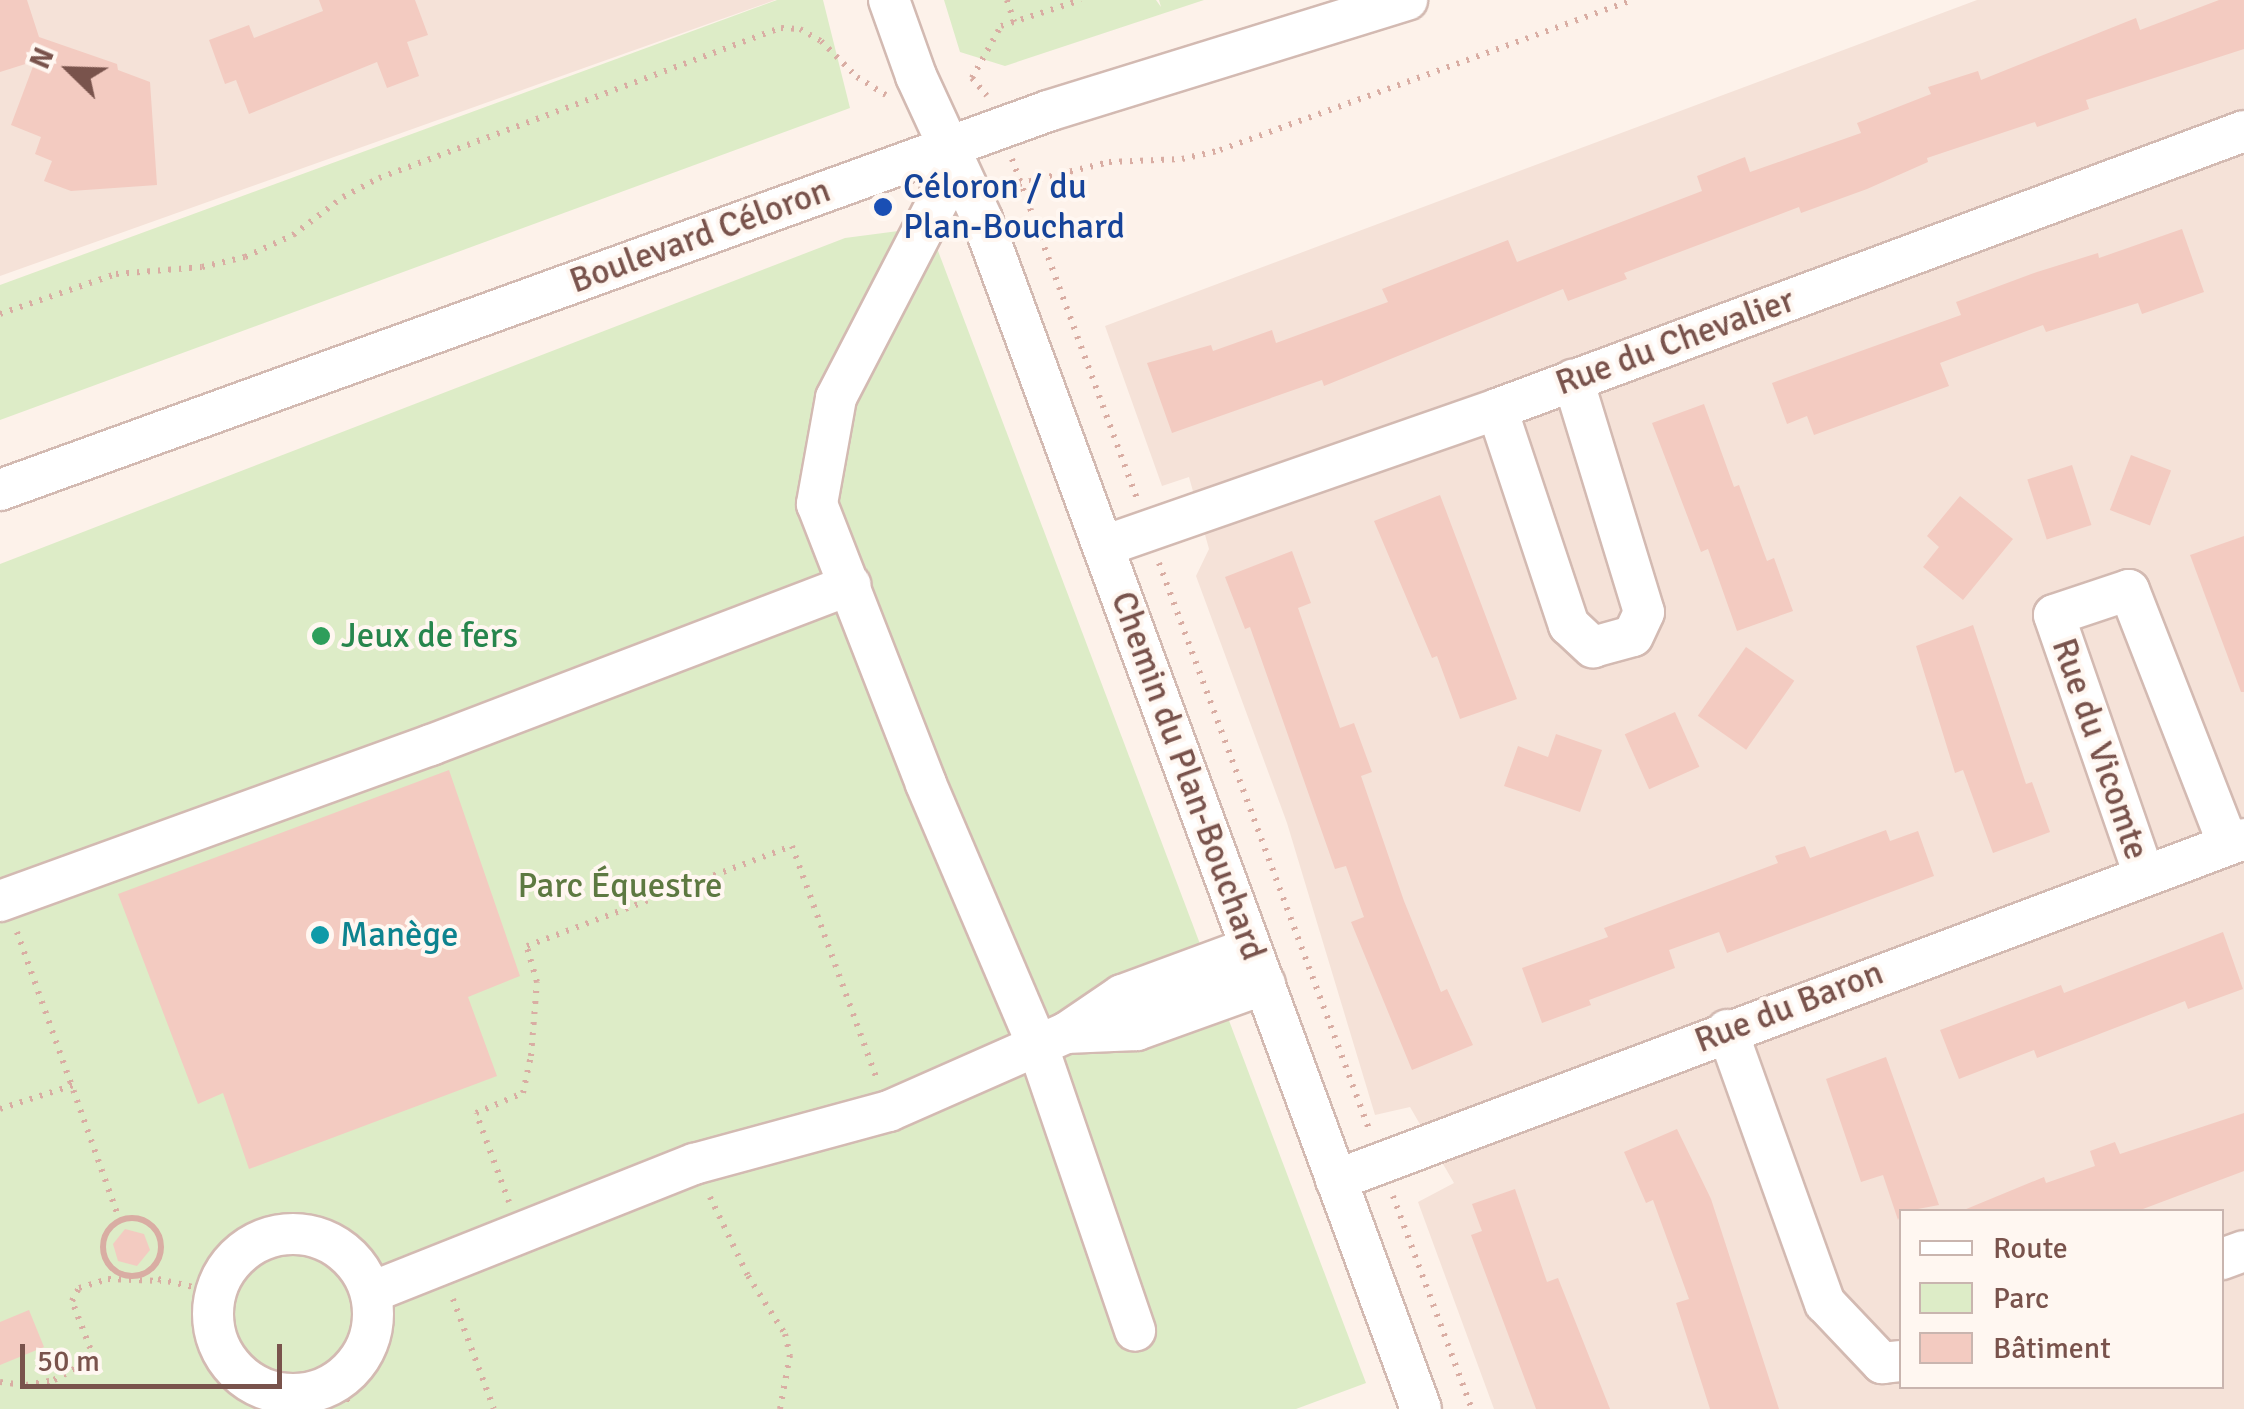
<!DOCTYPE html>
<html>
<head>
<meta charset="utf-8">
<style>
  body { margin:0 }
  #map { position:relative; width:2244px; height:1409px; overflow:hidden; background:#fdf2ea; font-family:Signika,sans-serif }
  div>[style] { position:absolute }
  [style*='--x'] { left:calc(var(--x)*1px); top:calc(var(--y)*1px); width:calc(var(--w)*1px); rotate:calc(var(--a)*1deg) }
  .residential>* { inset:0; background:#f5e2d8 }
  .green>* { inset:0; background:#ddecc7 }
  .building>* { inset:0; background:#f3cbc1; transform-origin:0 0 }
  .path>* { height:6px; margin-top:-3px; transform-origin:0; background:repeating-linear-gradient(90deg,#d9ada3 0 2.5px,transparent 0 10.5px) }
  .path>.ring { margin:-3px; padding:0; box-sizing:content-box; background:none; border:6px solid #d9ada3; border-radius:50% }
  .roads { filter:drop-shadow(2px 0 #d3bab2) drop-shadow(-2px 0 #d3bab2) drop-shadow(0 2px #d3bab2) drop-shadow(0 -2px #d3bab2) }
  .minor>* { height:40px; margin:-20px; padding:0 20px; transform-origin:20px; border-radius:20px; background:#fff }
  .minor>.ring { margin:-20px; padding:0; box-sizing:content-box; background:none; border:40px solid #fff; border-radius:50% }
  .dots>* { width:28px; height:28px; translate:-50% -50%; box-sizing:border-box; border:5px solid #fff7f1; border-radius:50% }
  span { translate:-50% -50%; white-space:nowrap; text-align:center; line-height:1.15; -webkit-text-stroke:8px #fff7f1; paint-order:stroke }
  .transit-label { font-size:35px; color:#164399 }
  .left { translate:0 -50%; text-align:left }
  .street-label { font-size:35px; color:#79534c }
  .leisure-label { font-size:35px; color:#27864d }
  .park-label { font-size:35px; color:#5d7941 }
  .culture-label { font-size:35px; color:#0d838f }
  .legend { position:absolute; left:1899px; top:1209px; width:325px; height:180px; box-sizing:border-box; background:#fff7f1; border:2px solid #c9b5af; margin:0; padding:12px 18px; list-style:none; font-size:30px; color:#79534c }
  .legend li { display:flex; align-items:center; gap:20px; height:50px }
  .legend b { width:50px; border:2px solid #c9b5af }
  .north { position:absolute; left:20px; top:20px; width:100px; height:100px; -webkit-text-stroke:8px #fff7f1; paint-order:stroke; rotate:293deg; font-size:28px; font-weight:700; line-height:40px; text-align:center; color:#79534c }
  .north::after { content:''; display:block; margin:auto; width:35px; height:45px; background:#79534c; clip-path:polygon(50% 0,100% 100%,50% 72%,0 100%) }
  .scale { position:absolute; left:20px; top:1344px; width:262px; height:45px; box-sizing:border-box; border:5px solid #79534c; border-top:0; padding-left:12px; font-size:30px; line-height:35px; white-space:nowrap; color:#79534c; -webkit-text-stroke:8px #fff7f1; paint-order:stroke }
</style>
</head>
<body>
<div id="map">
  <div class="residential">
    <i style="clip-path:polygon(0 0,775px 0,0 276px)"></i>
    <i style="clip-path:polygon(evenodd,1977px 0,2244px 0,2244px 1409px,1494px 1409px,1418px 1202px,1454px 1183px,1410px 1107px,1375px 1115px,1287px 823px,1196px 576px,1209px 549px,1189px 477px,1162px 486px,1105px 326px,1977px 0,1902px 1212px,2222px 1212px,2222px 1386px,1902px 1386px,1902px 1212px)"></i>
  </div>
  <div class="green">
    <i style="clip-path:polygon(777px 0,823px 0,850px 108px,0 420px,0 285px)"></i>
    <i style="clip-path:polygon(944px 0,1156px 0,1161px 7px,1159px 0,1204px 0,1005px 66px,960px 52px)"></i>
    <i style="clip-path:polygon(929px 227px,1366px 1383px,1296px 1409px,0 1409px,0 564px,845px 238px)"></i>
  </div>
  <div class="building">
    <i style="clip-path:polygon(0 0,27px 0,39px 37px,117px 64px,118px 70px,150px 82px,157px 185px,71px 191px,44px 181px,52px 161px,35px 154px,41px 137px,11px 125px,35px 61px,0 72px)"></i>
    <i style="clip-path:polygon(319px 0,415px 0,428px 35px,407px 42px,419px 76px,387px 88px,377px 62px,249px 114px,236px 80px,225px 84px,209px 40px,249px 25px,254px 38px,323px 11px)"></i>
    <i style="clip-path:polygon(2219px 0,2244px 0,2244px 49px,2086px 100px,2089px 109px,2037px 127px,2035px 122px,1927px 158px,1928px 162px,1867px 189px,1801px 213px,1799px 207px,1624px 273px,1627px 279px,1568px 301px,1563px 289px,1324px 386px,1322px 380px,1172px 433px,1147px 363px,1211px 345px,1213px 351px,1272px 330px,1276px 343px,1388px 302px,1382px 289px,1508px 240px,1517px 262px,1702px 191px,1697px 176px,1745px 157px,1750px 172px,1861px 133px,1857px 123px,1931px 94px,1928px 87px,1978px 71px,1981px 80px,2136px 18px,2140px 30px)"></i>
    <i style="clip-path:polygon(2182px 229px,2204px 292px,2142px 314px,2138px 303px,2046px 332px,2043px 325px,1940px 363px,1949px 386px,1814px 435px,1807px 416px,1787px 424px,1772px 383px,1961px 315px,1956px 302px,2037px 272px,2098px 253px,2099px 258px)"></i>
    <i style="clip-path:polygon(1704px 404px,1734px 487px,1739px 485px,1767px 561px,1774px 558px,1793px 611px,1737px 631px,1708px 549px,1701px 552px,1652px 423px)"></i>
    <i style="left:2131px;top:455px;width:43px;height:59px;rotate:21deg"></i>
    <i style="left:2072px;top:465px;width:63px;height:47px;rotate:72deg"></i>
    <i style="clip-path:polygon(1440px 495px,1517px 699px,1460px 719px,1437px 656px,1432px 658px,1374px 521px)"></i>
    <i style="clip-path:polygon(1960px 496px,2013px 539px,1963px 600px,1923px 567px,1939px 547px,1927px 536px)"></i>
    <i style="clip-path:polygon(2244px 536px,2244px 692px,2241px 692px,2190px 555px)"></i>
    <i style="clip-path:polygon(1292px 551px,1311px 603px,1298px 608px,1340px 728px,1354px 723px,1372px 772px,1361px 776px,1404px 901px,1441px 992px,1447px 989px,1473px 1045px,1412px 1070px,1351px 922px,1364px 917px,1346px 866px,1335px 869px,1250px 627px,1245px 629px,1225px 577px)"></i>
    <i style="clip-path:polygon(1973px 625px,2026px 784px,2032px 782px,2050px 832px,1993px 853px,1963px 770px,1955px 773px,1916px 646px)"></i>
    <i style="left:1746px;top:647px;width:59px;height:84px;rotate:35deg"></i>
    <i style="left:1675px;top:712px;width:60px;height:55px;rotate:66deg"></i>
    <i style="clip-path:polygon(1556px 734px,1602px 750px,1580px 812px,1504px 786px,1518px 746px,1548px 757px)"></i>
    <i style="clip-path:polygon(449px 770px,520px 976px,468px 997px,497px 1076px,249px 1169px,223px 1093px,198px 1104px,118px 894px)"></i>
    <i style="clip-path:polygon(1886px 830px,1890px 841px,1918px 831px,1934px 876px,1727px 953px,1719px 932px,1669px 950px,1675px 968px,1589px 1000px,1591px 1005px,1542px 1023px,1522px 968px,1608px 937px,1604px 928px,1778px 863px,1775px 856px,1805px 846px,1810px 858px)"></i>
    <i style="clip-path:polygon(2223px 932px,2243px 989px,2188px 1009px,2185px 1001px,2037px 1058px,2034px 1050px,1959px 1079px,1940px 1030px,2061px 985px,2064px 993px)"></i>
    <i style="clip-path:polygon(1886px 1057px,1939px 1205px,1902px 1212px,1898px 1220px,1883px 1175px,1861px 1182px,1826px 1079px)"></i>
    <i style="clip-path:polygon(2244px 1113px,2244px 1171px,2135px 1212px,1959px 1212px,2044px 1177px,2046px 1183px,2095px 1166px,2090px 1151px,2115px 1142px,2120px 1154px)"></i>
    <i style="clip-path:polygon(1677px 1129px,1711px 1199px,1779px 1409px,1710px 1409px,1676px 1303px,1689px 1299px,1653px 1200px,1646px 1203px,1624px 1152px)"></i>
    <i style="clip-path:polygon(1515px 1189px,1547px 1282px,1558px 1278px,1610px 1409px,1536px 1409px,1471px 1235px,1482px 1231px,1472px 1204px)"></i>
    <i style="clip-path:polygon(125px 1229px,144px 1234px,150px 1250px,137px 1266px,118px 1261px,113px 1244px)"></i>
    <i style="clip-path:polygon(29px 1310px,44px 1347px,0 1365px,0 1322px)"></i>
  </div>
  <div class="path">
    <i style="--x:1007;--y:0;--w:23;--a:72"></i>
    <i style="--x:972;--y:78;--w:23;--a:50"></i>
    <i style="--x:972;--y:78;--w:60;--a:-60.9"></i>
    <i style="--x:1001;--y:26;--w:84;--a:-18"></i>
    <i style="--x:1012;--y:159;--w:362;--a:69.8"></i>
    <i style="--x:1019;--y:184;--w:93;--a:-13.7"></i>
    <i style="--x:1109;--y:162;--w:73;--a:-2.4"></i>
    <i style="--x:1182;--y:159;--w:39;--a:-13"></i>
    <i style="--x:1220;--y:150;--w:439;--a:-20"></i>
    <i style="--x:0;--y:314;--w:123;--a:-19"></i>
    <i style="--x:116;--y:274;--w:86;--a:-4.7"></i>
    <i style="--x:202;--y:267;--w:44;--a:-13.1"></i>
    <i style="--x:245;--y:257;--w:53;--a:-24.6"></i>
    <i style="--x:293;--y:235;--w:63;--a:-37.2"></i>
    <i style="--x:343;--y:197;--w:41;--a:-27.8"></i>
    <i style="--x:379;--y:178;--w:429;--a:-20.5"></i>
    <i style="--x:781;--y:28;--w:19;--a:3"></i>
    <i style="--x:800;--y:29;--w:24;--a:30"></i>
    <i style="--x:821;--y:41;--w:51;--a:45"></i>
    <i style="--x:857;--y:77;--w:34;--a:32"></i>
    <i style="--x:1159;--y:563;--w:607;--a:69.65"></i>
    <i style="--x:17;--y:932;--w:308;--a:70.4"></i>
    <i style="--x:0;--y:1109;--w:78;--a:-18"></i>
    <i style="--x:1393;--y:1196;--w:227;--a:69.7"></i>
    <i style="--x:710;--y:1197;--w:88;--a:64.3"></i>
    <i style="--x:748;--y:1276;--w:69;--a:57.5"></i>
    <i style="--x:785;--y:1334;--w:22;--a:77"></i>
    <i style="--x:790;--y:1355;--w:55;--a:100.5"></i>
    <i style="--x:509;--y:1202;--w:95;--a:-110.3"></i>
    <i style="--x:476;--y:1113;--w:51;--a:-23.1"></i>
    <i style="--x:523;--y:1093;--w:38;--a:-78"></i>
    <i style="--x:531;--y:1056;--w:74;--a:-85.4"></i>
    <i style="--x:537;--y:982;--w:37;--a:-106"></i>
    <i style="--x:527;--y:946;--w:283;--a:-20.7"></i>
    <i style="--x:792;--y:846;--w:248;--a:70"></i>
    <i class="ring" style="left:103px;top:1218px;width:52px;height:52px"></i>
    <i style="--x:158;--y:1279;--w:58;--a:12.8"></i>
    <i style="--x:453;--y:1299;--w:117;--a:69.6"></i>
    <i style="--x:342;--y:1379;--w:31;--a:77"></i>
    <i style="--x:0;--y:1382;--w:26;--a:7"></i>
    <i style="--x:26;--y:1385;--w:28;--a:-10"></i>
    <i style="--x:54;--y:1380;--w:46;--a:-28.8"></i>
    <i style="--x:94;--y:1358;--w:61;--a:-111.1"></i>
    <i style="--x:72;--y:1301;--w:15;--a:-62"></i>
    <i style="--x:79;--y:1288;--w:30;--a:-17"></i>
    <i style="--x:108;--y:1279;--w:53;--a:2.2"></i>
  </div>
  <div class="roads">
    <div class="minor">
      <i style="--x:889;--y:0;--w:81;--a:70.4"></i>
      <i style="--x:916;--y:76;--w:157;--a:65.2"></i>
      <i style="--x:982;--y:219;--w:1268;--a:69.75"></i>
      <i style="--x:948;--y:146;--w:54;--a:99.6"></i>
      <i style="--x:939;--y:199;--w:224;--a:117.4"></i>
      <i style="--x:836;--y:398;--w:108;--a:100.2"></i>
      <i style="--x:817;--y:504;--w:300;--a:68.7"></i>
      <i style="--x:926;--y:784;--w:283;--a:66.9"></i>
      <i style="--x:1037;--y:1044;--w:303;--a:71.1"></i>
      <i style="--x:1497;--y:409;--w:228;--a:71.6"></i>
      <i style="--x:1569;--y:625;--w:33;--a:43"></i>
      <i style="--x:1593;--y:647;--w:41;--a:-15.4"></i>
      <i style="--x:1633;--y:636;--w:26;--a:-65"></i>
      <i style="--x:1644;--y:612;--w:243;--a:-107"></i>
      <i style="--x:0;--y:490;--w:1114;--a:-19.88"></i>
      <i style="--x:1048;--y:111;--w:376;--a:-17.2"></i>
      <i style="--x:1104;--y:546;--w:416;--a:-19.2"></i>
      <i style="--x:1497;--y:409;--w:797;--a:-20.41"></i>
      <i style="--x:2144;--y:875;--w:275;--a:-109.1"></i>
      <i style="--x:2054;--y:615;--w:79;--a:-18.4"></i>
      <i style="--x:2129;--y:590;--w:273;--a:68.7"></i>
      <i style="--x:0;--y:901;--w:458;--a:-19.9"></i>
      <i style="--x:431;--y:745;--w:449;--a:-20.9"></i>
      <i style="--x:1727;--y:1030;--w:290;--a:70.3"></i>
      <i style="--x:1825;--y:1303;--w:83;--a:46.5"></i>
      <i style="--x:1882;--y:1363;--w:20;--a:-6"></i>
      <i style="--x:1066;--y:1033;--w:71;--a:-2.4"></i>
      <i style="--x:1137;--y:1030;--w:136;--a:-19.8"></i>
      <i style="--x:1336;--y:1180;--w:970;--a:-20.58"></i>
      <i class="ring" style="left:213px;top:1234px;width:120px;height:120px"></i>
      <i style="--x:2222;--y:1259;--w:23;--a:-20"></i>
      <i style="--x:372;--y:1292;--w:347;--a:-21.7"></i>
      <i style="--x:694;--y:1164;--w:202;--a:-15.2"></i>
      <i style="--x:889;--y:1111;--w:193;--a:-23.8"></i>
      <i style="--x:1066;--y:1033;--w:68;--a:-34.2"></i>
      <i style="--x:1122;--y:995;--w:136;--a:-20.2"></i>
    </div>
  </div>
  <div class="dots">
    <i style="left:883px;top:207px;background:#1a4fb4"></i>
    <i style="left:321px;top:636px;background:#2e9e5b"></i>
    <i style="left:320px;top:935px;background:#0f9aa8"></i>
  </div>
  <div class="transit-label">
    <span class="left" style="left:903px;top:207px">Céloron / du<br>Plan-Bouchard</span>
  </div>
  <div class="street-label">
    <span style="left:700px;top:236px;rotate:-20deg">Boulevard Céloron</span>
    <span style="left:1675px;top:342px;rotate:-20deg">Rue du Chevalier</span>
    <span style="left:2100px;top:749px;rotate:71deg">Rue du Vicomte</span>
    <span style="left:1188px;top:776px;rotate:70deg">Chemin du Plan-Bouchard</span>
    <span style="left:1789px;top:1007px;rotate:-21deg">Rue du Baron</span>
  </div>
  <div class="leisure-label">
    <span class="left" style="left:341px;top:636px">Jeux de fers</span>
  </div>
  <div class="park-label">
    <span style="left:620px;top:886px">Parc Équestre</span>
  </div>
  <div class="culture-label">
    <span class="left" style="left:340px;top:935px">Manège</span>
  </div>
  <ul class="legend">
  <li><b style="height:12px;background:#fff"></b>Route</li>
  <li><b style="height:28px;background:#ddecc7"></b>Parc</li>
  <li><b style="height:28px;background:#f3cbc1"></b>Bâtiment</li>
  </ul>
  <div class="north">N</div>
  <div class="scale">50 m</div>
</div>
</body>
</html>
